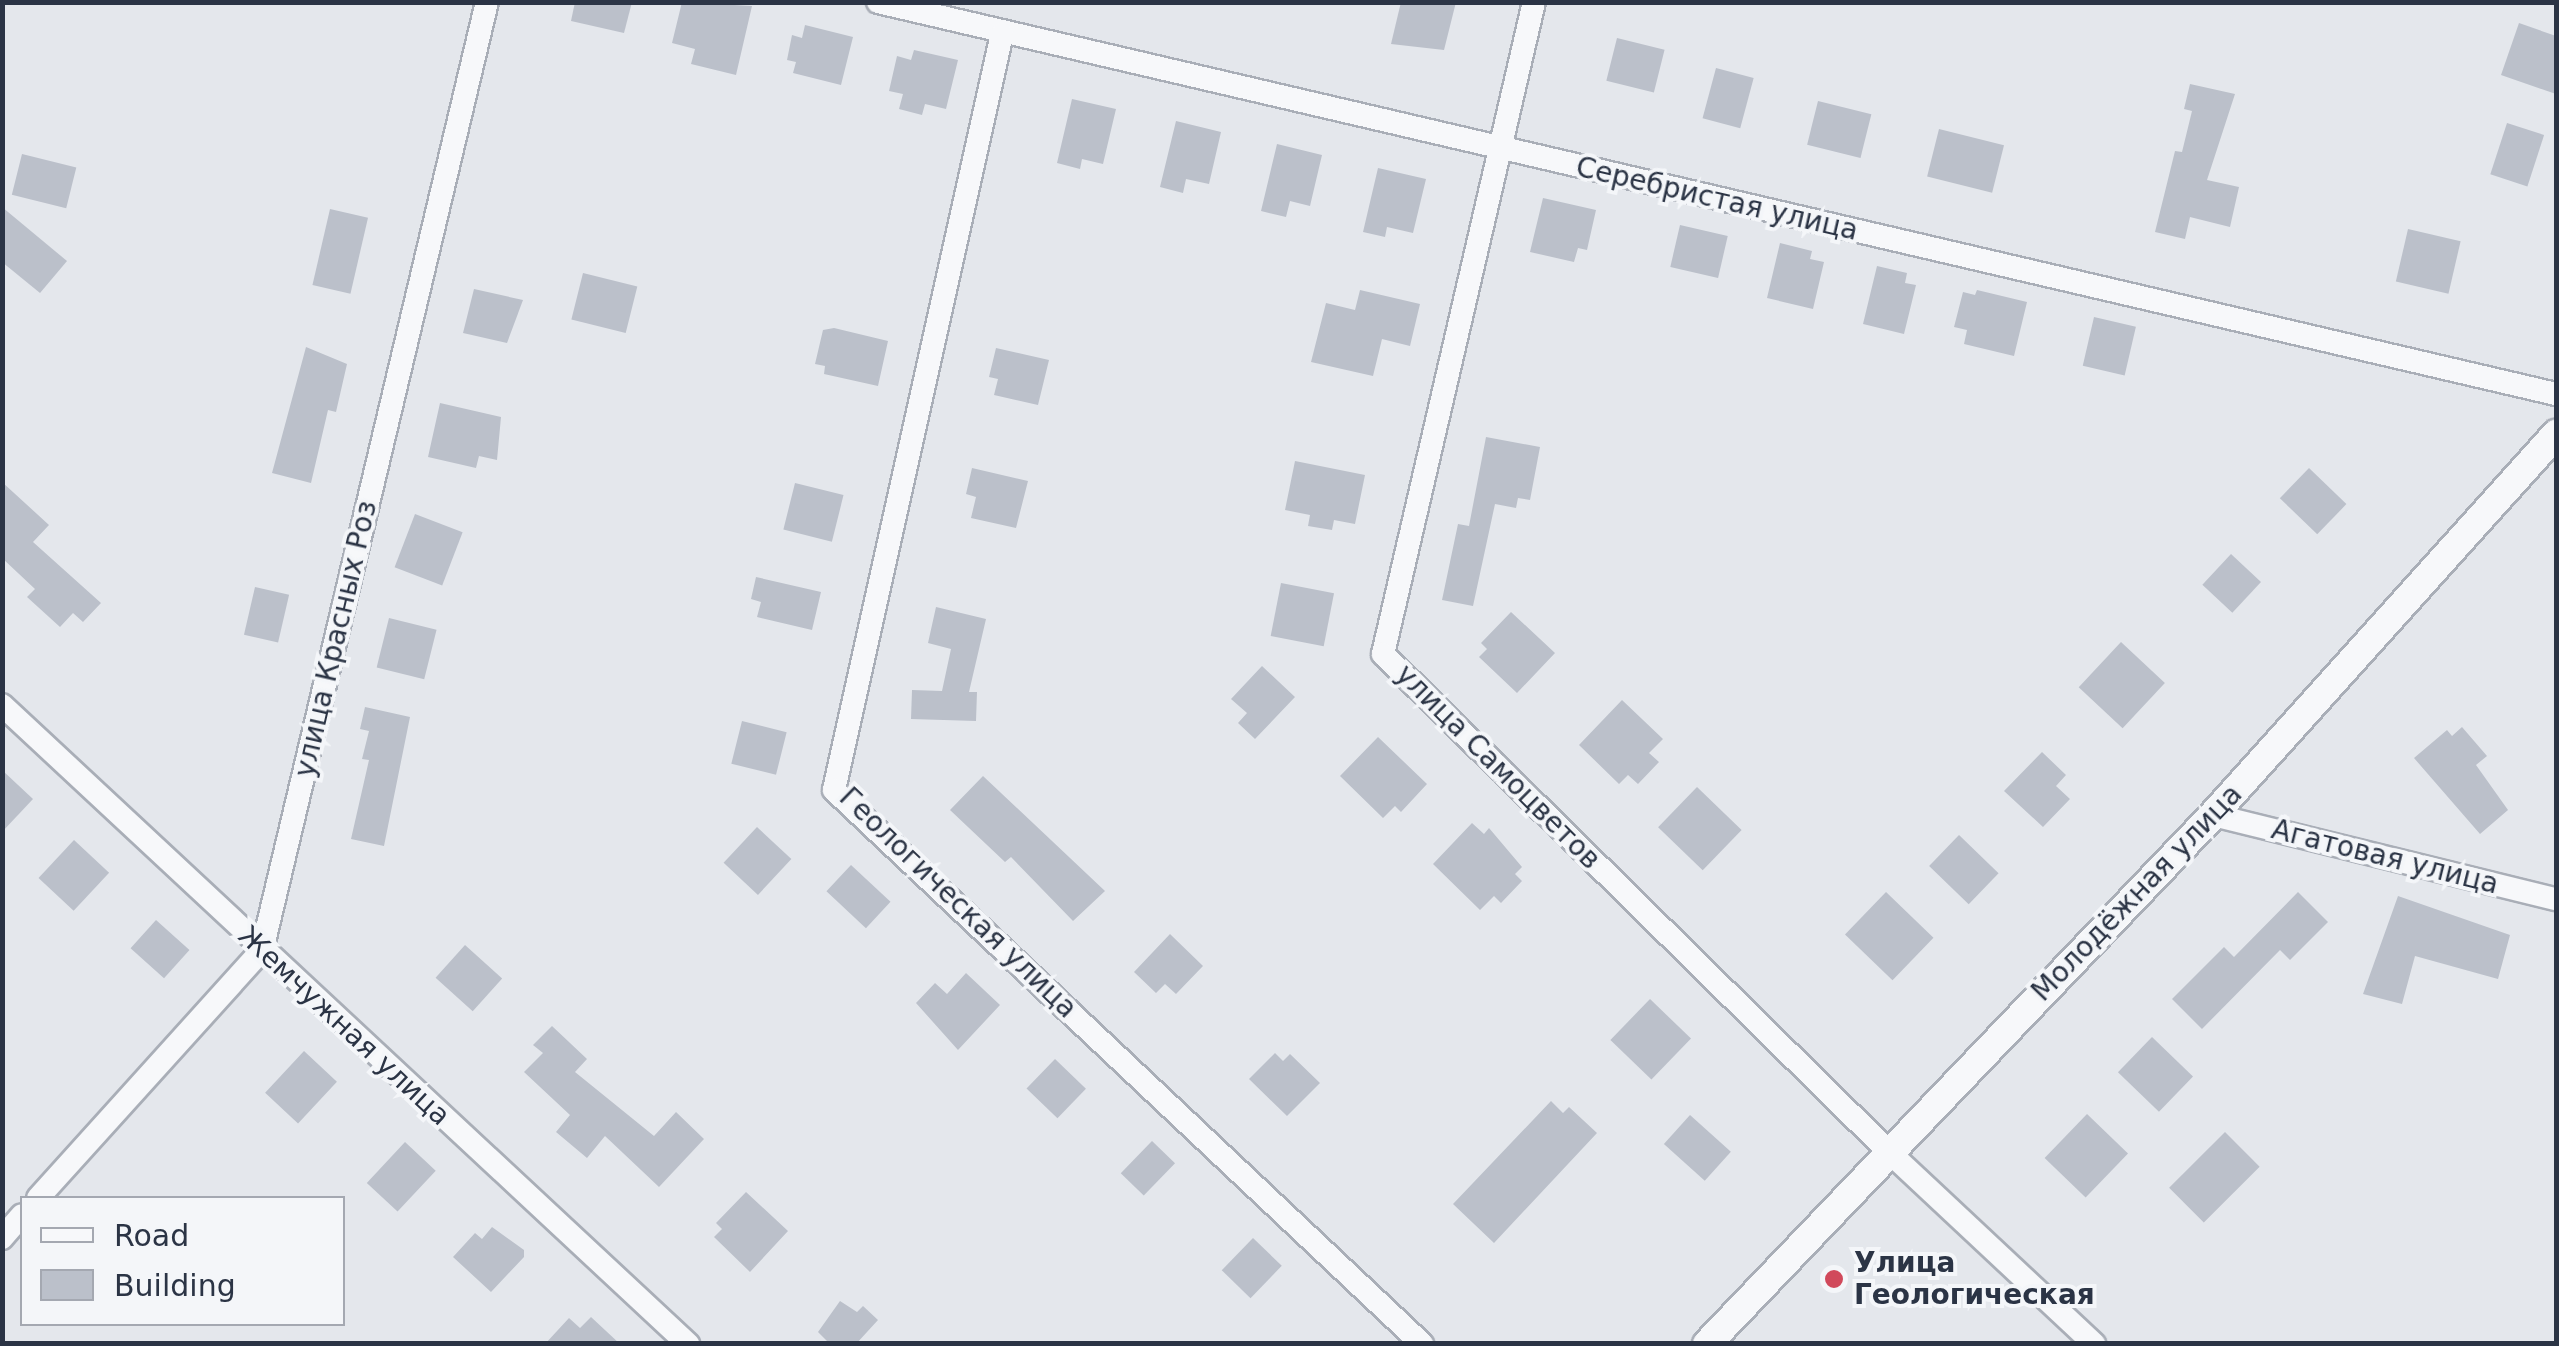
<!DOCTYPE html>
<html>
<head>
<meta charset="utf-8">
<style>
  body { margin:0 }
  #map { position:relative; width:2559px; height:1346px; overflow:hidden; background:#e4e7ec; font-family:"DejaVu Sans",sans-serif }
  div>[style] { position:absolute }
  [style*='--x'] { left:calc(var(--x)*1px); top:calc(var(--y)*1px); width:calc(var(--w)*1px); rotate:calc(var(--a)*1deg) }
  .building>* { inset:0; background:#bbc0ca; transform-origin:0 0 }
  .roads { filter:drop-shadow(2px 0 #a9aeb7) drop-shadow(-2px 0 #a9aeb7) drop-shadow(0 2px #a9aeb7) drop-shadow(0 -2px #a9aeb7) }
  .minor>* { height:22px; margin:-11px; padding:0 11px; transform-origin:11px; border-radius:11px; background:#f7f8fa }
  .tertiary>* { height:28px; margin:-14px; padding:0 14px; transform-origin:14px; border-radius:14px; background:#f7f8fa }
  .dots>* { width:28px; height:28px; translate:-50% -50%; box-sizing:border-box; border:5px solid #f4f6f9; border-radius:50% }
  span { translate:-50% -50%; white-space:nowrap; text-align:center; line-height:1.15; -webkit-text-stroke:8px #f4f6f9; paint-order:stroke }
  .street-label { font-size:28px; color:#2b3445 }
  .poi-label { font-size:28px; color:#2b3445; font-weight:700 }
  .left { translate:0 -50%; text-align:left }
  .frame { position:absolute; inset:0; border:5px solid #2b3445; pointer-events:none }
  .legend { position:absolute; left:20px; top:1196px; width:325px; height:130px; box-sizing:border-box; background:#f4f6f9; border:2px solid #a4a8b1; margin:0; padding:12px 18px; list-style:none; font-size:30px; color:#2b3445 }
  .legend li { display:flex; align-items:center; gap:20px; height:50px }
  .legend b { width:50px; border:2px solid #a4a8b1 }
</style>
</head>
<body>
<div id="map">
  <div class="building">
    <i style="clip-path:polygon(575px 2px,632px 2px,624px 33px,571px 21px)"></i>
    <i style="clip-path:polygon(682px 2px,752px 6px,736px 75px,691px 64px,695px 49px,672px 43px)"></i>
    <i style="clip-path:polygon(1401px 2px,1456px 2px,1444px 50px,1391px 44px)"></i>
    <i style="clip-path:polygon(2519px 23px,2556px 36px,2556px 94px,2501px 75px)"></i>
    <i style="clip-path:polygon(805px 25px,853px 37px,841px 85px,793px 73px,796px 62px,787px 60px,792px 35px,802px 38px)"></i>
    <i style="left:1617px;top:38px;width:49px;height:44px;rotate:14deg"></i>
    <i style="clip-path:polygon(914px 50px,958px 60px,946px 109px,925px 104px,922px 115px,899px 109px,903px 94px,889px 91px,897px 56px,911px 60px)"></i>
    <i style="left:1716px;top:68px;width:39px;height:52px;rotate:15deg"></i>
    <i style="clip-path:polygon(2190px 84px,2235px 94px,2207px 180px,2239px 187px,2230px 227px,2190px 217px,2185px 239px,2155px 232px,2175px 151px,2182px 152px,2192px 111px,2184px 109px)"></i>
    <i style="clip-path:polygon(1072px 99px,1116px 109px,1103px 164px,1082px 159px,1080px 169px,1057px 163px)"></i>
    <i style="left:1818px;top:101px;width:55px;height:45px;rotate:14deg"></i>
    <i style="clip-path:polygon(1176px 121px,1221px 132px,1209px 184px,1186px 179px,1183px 193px,1160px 187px)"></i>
    <i style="left:2507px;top:123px;width:39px;height:54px;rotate:18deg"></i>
    <i style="left:1939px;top:129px;width:67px;height:49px;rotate:14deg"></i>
    <i style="clip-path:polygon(1277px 144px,1322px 155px,1310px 206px,1290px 201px,1286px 217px,1261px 211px)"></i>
    <i style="left:22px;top:154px;width:56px;height:42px;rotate:14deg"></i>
    <i style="clip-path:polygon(1378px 168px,1426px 179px,1413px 233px,1387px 227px,1385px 237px,1363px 232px)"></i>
    <i style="clip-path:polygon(1543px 198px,1596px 210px,1587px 250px,1578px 248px,1574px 262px,1530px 252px)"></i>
    <i style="clip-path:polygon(2px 207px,67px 261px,40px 293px,2px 262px)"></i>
    <i style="left:330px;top:209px;width:39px;height:78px;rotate:13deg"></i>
    <i style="left:1680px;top:225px;width:49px;height:43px;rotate:13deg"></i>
    <i style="left:2408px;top:229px;width:54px;height:54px;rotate:13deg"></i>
    <i style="clip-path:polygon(1780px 243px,1812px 251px,1810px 259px,1824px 262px,1813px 309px,1767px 298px)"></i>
    <i style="clip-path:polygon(1877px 266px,1907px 273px,1905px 283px,1916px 285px,1904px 334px,1863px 324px)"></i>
    <i style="left:583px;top:273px;width:56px;height:48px;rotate:14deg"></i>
    <i style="clip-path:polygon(474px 289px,523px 300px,507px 343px,463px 333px)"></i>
    <i style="clip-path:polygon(1360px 290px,1420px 304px,1410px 346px,1382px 339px,1373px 376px,1311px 362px,1326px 303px,1355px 310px)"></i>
    <i style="clip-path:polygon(1977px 290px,2027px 302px,2014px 356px,1964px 344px,1967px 330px,1954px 327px,1963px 292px,1975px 295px)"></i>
    <i style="left:2094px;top:317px;width:43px;height:50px;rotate:13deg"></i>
    <i style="clip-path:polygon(834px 328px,888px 341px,878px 386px,824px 374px,825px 366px,815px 364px,823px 330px)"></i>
    <i style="clip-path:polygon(306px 347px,347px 364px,336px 412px,328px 410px,311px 483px,272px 473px)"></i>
    <i style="clip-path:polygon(996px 348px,1049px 360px,1038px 405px,994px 395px,998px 379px,989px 377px)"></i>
    <i style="clip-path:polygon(440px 403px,501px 417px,497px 460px,479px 456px,476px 468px,428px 457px)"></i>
    <i style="clip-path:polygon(1486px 437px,1540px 447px,1530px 500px,1518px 498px,1516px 508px,1495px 504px,1473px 606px,1442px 600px,1458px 524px,1469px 526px)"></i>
    <i style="clip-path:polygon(1295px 461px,1365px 475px,1355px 524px,1334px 520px,1332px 530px,1308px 526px,1310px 515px,1285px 510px)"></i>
    <i style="clip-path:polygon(972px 468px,1028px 481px,1016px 528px,971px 518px,976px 497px,966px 494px)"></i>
    <i style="left:2309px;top:468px;width:52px;height:42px;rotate:44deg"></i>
    <i style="clip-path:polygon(2px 482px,49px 525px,33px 542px,101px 603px,83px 622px,73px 613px,60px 627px,27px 597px,35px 589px,2px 558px)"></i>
    <i style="left:795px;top:483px;width:50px;height:48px;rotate:14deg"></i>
    <i style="left:415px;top:514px;width:51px;height:57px;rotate:21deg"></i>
    <i style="left:2231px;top:554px;width:41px;height:42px;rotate:43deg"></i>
    <i style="clip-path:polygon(756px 577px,821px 592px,812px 630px,757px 617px,761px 602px,751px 599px)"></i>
    <i style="left:1281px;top:583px;width:54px;height:54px;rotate:11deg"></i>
    <i style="left:255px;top:587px;width:35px;height:49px;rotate:13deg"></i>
    <i style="clip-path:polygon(936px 607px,986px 619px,969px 692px,977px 692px,976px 721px,911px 719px,912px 690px,942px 691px,951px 649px,928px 643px)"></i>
    <i style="clip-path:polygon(1511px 612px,1555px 653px,1517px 693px,1479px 657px,1487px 649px,1481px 643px)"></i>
    <i style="left:389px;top:618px;width:49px;height:51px;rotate:14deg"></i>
    <i style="left:2121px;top:642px;width:60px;height:62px;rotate:43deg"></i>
    <i style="clip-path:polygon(1262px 666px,1295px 697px,1255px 739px,1238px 723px,1247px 713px,1231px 699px)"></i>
    <i style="clip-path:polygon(1622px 700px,1663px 739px,1649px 753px,1659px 762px,1638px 784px,1628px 775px,1619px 784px,1579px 745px)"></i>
    <i style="clip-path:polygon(365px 707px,410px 717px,384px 846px,351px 839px,369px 760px,362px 759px,369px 731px,360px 729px)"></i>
    <i style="left:742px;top:721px;width:46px;height:44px;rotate:14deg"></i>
    <i style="clip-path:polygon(2462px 727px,2487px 756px,2476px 765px,2508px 810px,2480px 834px,2414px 758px,2447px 730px,2452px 736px)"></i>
    <i style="clip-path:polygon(1378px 737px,1427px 784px,1401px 812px,1395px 806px,1383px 818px,1340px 776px)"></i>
    <i style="clip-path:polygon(2042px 752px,2066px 775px,2056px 786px,2070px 799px,2043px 827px,2004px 791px)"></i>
    <i style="clip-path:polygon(2px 770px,33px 799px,2px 832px)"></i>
    <i style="clip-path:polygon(983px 776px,1105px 891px,1073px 921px,1011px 857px,1005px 862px,950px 810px)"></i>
    <i style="left:1697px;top:787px;width:62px;height:56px;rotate:44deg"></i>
    <i style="clip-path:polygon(1472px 823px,1484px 834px,1489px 828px,1522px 867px,1515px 874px,1522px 881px,1501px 903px,1494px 896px,1480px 910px,1433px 864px)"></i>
    <i style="left:757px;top:827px;width:47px;height:49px;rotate:43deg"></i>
    <i style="left:1959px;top:835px;width:55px;height:43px;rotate:44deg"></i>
    <i style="left:74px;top:840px;width:48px;height:52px;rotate:43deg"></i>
    <i style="left:851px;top:865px;width:54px;height:36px;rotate:43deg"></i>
    <i style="left:1886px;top:892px;width:66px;height:59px;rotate:44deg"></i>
    <i style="clip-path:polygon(2298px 892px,2328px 922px,2290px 960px,2280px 950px,2202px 1029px,2172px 999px,2224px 947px,2234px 957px)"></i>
    <i style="clip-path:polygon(2398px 896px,2510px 935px,2498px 979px,2415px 956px,2402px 1004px,2363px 994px)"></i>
    <i style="left:156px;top:920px;width:45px;height:38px;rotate:42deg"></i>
    <i style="clip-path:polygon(1170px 934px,1203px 966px,1176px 994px,1165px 984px,1156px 993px,1134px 972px)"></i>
    <i style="left:465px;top:945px;width:50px;height:44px;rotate:42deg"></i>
    <i style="clip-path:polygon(966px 973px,1000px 1005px,958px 1050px,916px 1003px,935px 983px,947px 994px)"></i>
    <i style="left:1650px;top:999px;width:57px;height:57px;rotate:44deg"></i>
    <i style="clip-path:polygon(552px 1026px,587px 1059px,575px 1072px,654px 1136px,676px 1112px,704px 1139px,659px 1187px,605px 1136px,587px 1158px,556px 1132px,570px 1115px,524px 1072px,543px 1053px,533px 1045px)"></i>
    <i style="left:2152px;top:1037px;width:57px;height:49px;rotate:44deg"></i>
    <i style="left:304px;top:1051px;width:45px;height:57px;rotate:43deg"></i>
    <i style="clip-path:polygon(1275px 1053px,1283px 1061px,1290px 1054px,1320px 1083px,1287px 1116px,1249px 1079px)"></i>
    <i style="left:1055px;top:1059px;width:43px;height:41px;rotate:44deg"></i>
    <i style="clip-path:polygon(1551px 1101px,1563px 1113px,1569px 1107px,1597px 1133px,1494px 1243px,1453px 1204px)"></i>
    <i style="left:2087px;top:1114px;width:57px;height:61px;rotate:44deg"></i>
    <i style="left:1690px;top:1115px;width:55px;height:39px;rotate:42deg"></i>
    <i style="left:2225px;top:1132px;width:49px;height:79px;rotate:45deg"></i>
    <i style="left:1152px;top:1141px;width:32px;height:45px;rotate:44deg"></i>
    <i style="left:405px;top:1142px;width:42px;height:56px;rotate:43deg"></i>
    <i style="clip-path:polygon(746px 1192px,788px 1231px,750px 1272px,714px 1237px,722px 1229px,716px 1223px)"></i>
    <i style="clip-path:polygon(492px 1227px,524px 1250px,524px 1257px,491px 1292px,453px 1257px,475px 1233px,482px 1239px)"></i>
    <i style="left:1253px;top:1238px;width:40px;height:45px;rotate:44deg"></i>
    <i style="clip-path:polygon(840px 1301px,857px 1312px,863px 1306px,878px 1320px,856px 1344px,830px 1344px,818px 1332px)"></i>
    <i style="clip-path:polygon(591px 1317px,620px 1344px,545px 1344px,569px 1318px,580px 1328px)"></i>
  </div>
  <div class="roads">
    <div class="minor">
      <i style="--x:878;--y:2;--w:1723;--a:13.15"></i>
      <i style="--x:1534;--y:2;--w:669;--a:103.04"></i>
      <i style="--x:1383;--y:654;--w:710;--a:44.54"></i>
      <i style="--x:1889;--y:1152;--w:281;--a:43.1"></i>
      <i style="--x:1002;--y:34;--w:774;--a:102.53"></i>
      <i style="--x:834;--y:790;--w:808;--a:43.29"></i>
      <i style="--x:2;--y:705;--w:938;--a:42.97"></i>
      <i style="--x:2213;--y:815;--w:353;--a:13.8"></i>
      <i style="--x:38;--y:1198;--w:334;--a:-47.9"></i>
      <i style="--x:262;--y:950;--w:974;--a:-76.65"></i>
      <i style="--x:2;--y:1238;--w:30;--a:-49"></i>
    </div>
    <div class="tertiary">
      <i style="--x:1707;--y:1344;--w:732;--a:-46.27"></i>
      <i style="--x:2213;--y:815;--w:513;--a:-48"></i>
    </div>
  </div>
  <div class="dots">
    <i style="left:1834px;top:1279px;background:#d1495b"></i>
  </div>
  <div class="street-label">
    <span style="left:1717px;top:199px;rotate:13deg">Серебристая улица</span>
    <span style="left:336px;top:639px;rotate:-77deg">улица Красных Роз</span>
    <span style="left:1498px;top:767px;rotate:45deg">улица Самоцветов</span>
    <span style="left:2385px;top:857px;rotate:14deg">Агатовая улица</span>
    <span style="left:2137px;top:893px;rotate:-46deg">Молодёжная улица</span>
    <span style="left:958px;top:903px;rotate:44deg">Геологическая улица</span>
    <span style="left:344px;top:1026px;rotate:43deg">Жемчужная улица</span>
  </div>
  <div class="poi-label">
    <span class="left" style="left:1854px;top:1279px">Улица<br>Геологическая</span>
  </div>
  <div class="frame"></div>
  <ul class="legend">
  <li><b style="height:12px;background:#f7f8fa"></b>Road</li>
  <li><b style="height:28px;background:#bbc0ca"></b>Building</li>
  </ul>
</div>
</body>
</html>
